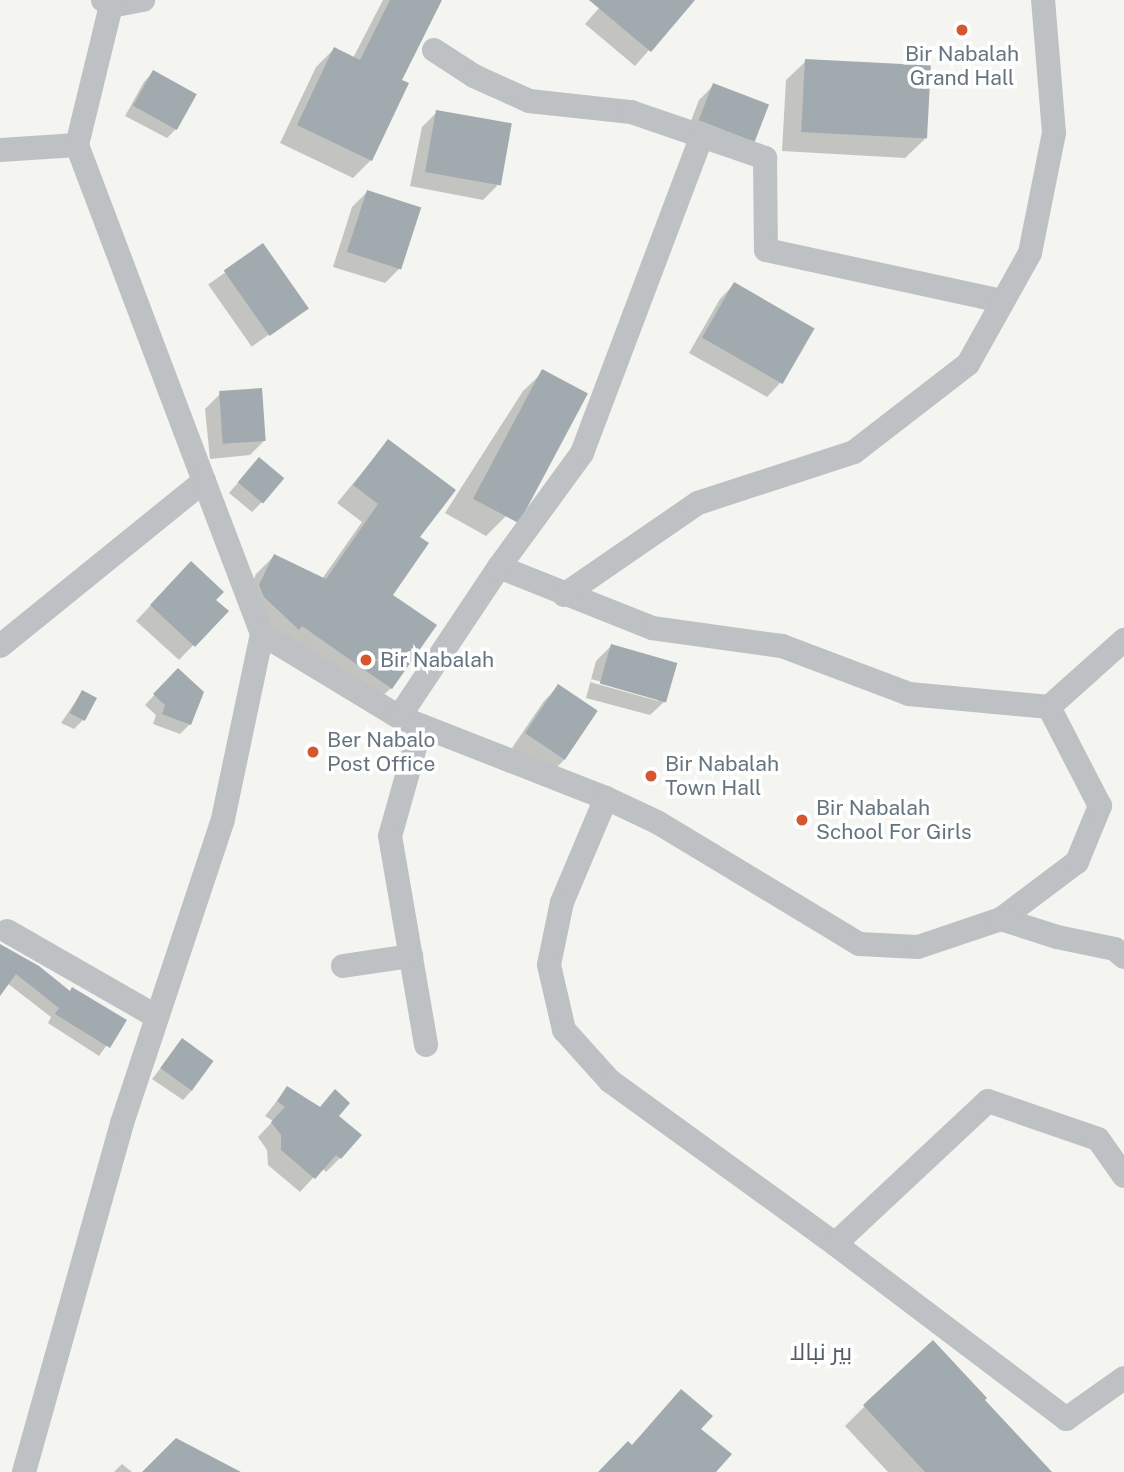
<!DOCTYPE html>
<html>
<head>
<meta charset="utf-8">
<style>
  body { margin:0 }
  #map { position:relative; width:1124px; height:1472px; overflow:hidden; background:#f4f4f0; font-family:"Public Sans",Cairo,sans-serif }
  div>[style] { position:absolute }
  [style*='--x'] { left:calc(var(--x)*1px); top:calc(var(--y)*1px); width:calc(var(--w)*1px); rotate:calc(var(--a)*1deg) }
  .shadow>* { inset:0; background:#0003; transform-origin:0 0 }
  .building>* { inset:0; background:#a1aaae; transform-origin:0 0 }
  .minor>* { height:24px; margin:-12px; padding:0 12px; transform-origin:12px; border-radius:12px; background:#bdc1c4 }
  .dots>* { width:19px; height:19px; translate:-50% -50%; box-sizing:border-box; border:4px solid #fff; border-radius:50% }
  span { translate:-50% -50%; white-space:nowrap; text-align:center; line-height:1.15; -webkit-text-stroke:7px #fff; paint-order:stroke }
  .poi-label { font-size:21px; color:#65747f }
  .left { translate:0 -50%; text-align:left }
  .quarter-label { font-size:24px; color:#525d65 }
</style>
</head>
<body>
<div id="map">
  <div class="shadow">
    <i style="clip-path:polygon(383px 0,440px 0,400px 81px,371px 160px,353px 178px,280px 143px,316px 67px,334px 49px,353px 58px)"></i>
    <i style="clip-path:polygon(606px 0,693px 0,635px 66px,585px 24px)"></i>
    <i style="clip-path:polygon(806px 61px,925px 139px,905px 158px,782px 151px,786px 80px)"></i>
    <i style="clip-path:polygon(153px 72px,176px 129px,167px 138px,125px 116px,144px 82px)"></i>
    <i style="clip-path:polygon(714px 85px,755px 138px,740px 153px,686px 134px,699px 100px)"></i>
    <i style="clip-path:polygon(437px 112px,497px 186px,483px 200px,410px 186px,422px 127px)"></i>
    <i style="clip-path:polygon(367px 192px,419px 209px,399px 269px,385px 283px,333px 267px,352px 207px)"></i>
    <i style="left:263px;top:246px;width:76px;height:67px;rotate:55deg"></i>
    <i style="clip-path:polygon(734px 284px,781px 382px,767px 397px,689px 353px,720px 299px)"></i>
    <i style="clip-path:polygon(543px 372px,586px 393px,506px 516px,486px 536px,445px 513px,523px 391px)"></i>
    <i style="clip-path:polygon(220px 394px,265px 440px,250px 455px,210px 459px,205px 409px)"></i>
    <i style="clip-path:polygon(388px 441px,391px 688px,373px 705px,243px 604px,256px 574px,274px 556px,322px 579px,362px 522px,337px 503px)"></i>
    <i style="clip-path:polygon(250px 469px,262px 502px,252px 512px,229px 493px)"></i>
    <i style="clip-path:polygon(176px 578px,226px 611px,179px 660px,136px 621px)"></i>
    <i style="clip-path:polygon(evenodd,611px 646px,665px 701px,650px 715px,586px 698px,596px 661px,611px 646px,591px 679px,658px 697px,658px 701px,590px 682px,591px 679px)"></i>
    <i style="clip-path:polygon(178px 670px,190px 724px,180px 734px,153px 724px,156px 715px,145px 705px)"></i>
    <i style="clip-path:polygon(558px 687px,596px 712px,565px 759px,550px 774px,512px 748px,544px 701px)"></i>
    <i style="clip-path:polygon(82px 692px,83px 720px,74px 729px,61px 723px)"></i>
    <i style="clip-path:polygon(0 946px,69px 992px,125px 1020px,99px 1056px,48px 1023px,51px 1017px,7px 983px,0 990px)"></i>
    <i style="clip-path:polygon(182px 1041px,192px 1090px,183px 1100px,152px 1079px)"></i>
    <i style="clip-path:polygon(287px 1088px,336px 1116px,340px 1158px,326px 1172px,322px 1168px,300px 1192px,268px 1165px,267px 1150px,258px 1137px,273px 1121px,265px 1116px)"></i>
    <i style="clip-path:polygon(865px 1406px,1050px 1472px,888px 1472px,845px 1426px)"></i>
    <i style="clip-path:polygon(122px 1464px,132px 1472px,114px 1472px)"></i>
  </div>
  <div class="building">
    <i style="clip-path:polygon(390px 0,442px 0,402px 80px,409px 83px,372px 161px,297px 125px,334px 47px,360px 60px)"></i>
    <i style="clip-path:polygon(589px 0,695px 0,651px 52px)"></i>
    <i style="left:805px;top:59px;width:126px;height:73px;rotate:3deg"></i>
    <i style="left:153px;top:70px;width:50px;height:41px;rotate:29deg"></i>
    <i style="left:713px;top:83px;width:60px;height:40px;rotate:21deg"></i>
    <i style="left:436px;top:110px;width:77px;height:63px;rotate:10deg"></i>
    <i style="left:367px;top:190px;width:57px;height:65px;rotate:18deg"></i>
    <i style="left:263px;top:243px;width:80px;height:48px;rotate:55deg"></i>
    <i style="left:734px;top:282px;width:93px;height:64px;rotate:30deg"></i>
    <i style="left:542px;top:369px;width:52px;height:147px;rotate:28deg"></i>
    <i style="left:262px;top:388px;width:53px;height:43px;rotate:86deg"></i>
    <i style="clip-path:polygon(388px 439px,456px 490px,420px 537px,429px 543px,393px 595px,437px 625px,392px 689px,302px 626px,299px 630px,264px 597px,259px 585px,274px 554px,326px 579px,378px 504px,353px 485px)"></i>
    <i style="left:259px;top:457px;width:33px;height:33px;rotate:40deg"></i>
    <i style="clip-path:polygon(191px 561px,224px 592px,216px 600px,229px 611px,195px 647px,150px 605px)"></i>
    <i style="left:611px;top:644px;width:69px;height:41px;rotate:16deg"></i>
    <i style="clip-path:polygon(178px 668px,204px 692px,191px 725px,162px 714px,165px 705px,153px 694px)"></i>
    <i style="left:558px;top:684px;width:48px;height:59px;rotate:34deg"></i>
    <i style="left:82px;top:690px;width:17px;height:26px;rotate:28deg"></i>
    <i style="clip-path:polygon(0 944px,39px 966px,70px 991px,72px 987px,127px 1020px,110px 1048px,55px 1014px,59px 1008px,16px 974px,0 996px)"></i>
    <i style="left:182px;top:1038px;width:39px;height:37px;rotate:36deg"></i>
    <i style="clip-path:polygon(287px 1086px,320px 1107px,335px 1089px,350px 1103px,339px 1116px,362px 1135px,341px 1159px,336px 1155px,315px 1179px,281px 1150px,281px 1135px,271px 1122px,285px 1107px,277px 1101px)"></i>
    <i style="clip-path:polygon(933px 1340px,987px 1398px,985px 1400px,1052px 1472px,925px 1472px,863px 1405px)"></i>
    <i style="clip-path:polygon(681px 1389px,713px 1416px,701px 1429px,732px 1454px,716px 1472px,598px 1472px,628px 1441px,632px 1445px)"></i>
    <i style="clip-path:polygon(176px 1438px,241px 1472px,142px 1472px)"></i>
  </div>
  <div class="minor">
    <i style="--x:111;--y:6;--w:33;--a:-11"></i>
    <i style="--x:434;--y:50;--w:48;--a:33"></i>
    <i style="--x:474;--y:76;--w:60;--a:24.4"></i>
    <i style="--x:529;--y:101;--w:103;--a:6.2"></i>
    <i style="--x:631;--y:112;--w:142;--a:18.9"></i>
    <i style="--x:765;--y:158;--w:92;--a:89.4"></i>
    <i style="--x:766;--y:250;--w:240;--a:12.2"></i>
    <i style="--x:77;--y:145;--w:143;--a:-76.3"></i>
    <i style="--x:111;--y:6;--w:10;--a:-143"></i>
    <i style="--x:0;--y:150;--w:77;--a:-3.7"></i>
    <i style="--x:77;--y:145;--w:359;--a:69.3"></i>
    <i style="--x:204;--y:481;--w:262;--a:141"></i>
    <i style="--x:204;--y:481;--w:164;--a:69.2"></i>
    <i style="--x:262;--y:634;--w:160;--a:31.2"></i>
    <i style="--x:399;--y:717;--w:222;--a:21.4"></i>
    <i style="--x:606;--y:798;--w:56;--a:25.2"></i>
    <i style="--x:657;--y:822;--w:236;--a:31.1"></i>
    <i style="--x:859;--y:944;--w:59;--a:2.9"></i>
    <i style="--x:918;--y:947;--w:88;--a:-18.6"></i>
    <i style="--x:1001;--y:919;--w:95;--a:-36.9"></i>
    <i style="--x:1077;--y:862;--w:61;--a:-67.7"></i>
    <i style="--x:1100;--y:806;--w:111;--a:-117.3"></i>
    <i style="--x:499;--y:567;--w:165;--a:21.7"></i>
    <i style="--x:652;--y:628;--w:131;--a:7.9"></i>
    <i style="--x:782;--y:646;--w:136;--a:20.7"></i>
    <i style="--x:909;--y:694;--w:141;--a:5.3"></i>
    <i style="--x:1049;--y:707;--w:101;--a:-41.8"></i>
    <i style="--x:564;--y:595;--w:163;--a:-34.5"></i>
    <i style="--x:698;--y:503;--w:164;--a:-18.1"></i>
    <i style="--x:854;--y:452;--w:144;--a:-37.7"></i>
    <i style="--x:968;--y:364;--w:127;--a:-60.8"></i>
    <i style="--x:1030;--y:253;--w:122;--a:-78.7"></i>
    <i style="--x:1054;--y:133;--w:133;--a:-94.7"></i>
    <i style="--x:399;--y:717;--w:180;--a:-56.3"></i>
    <i style="--x:499;--y:567;--w:141;--a:-53.9"></i>
    <i style="--x:582;--y:453;--w:339;--a:-69.3"></i>
    <i style="--x:421;--y:726;--w:114;--a:105.7"></i>
    <i style="--x:390;--y:836;--w:212;--a:80.2"></i>
    <i style="--x:606;--y:798;--w:113;--a:112.9"></i>
    <i style="--x:562;--y:902;--w:64;--a:101.7"></i>
    <i style="--x:549;--y:965;--w:67;--a:77"></i>
    <i style="--x:564;--y:1030;--w:69;--a:48"></i>
    <i style="--x:610;--y:1081;--w:278;--a:35.9"></i>
    <i style="--x:835;--y:1244;--w:290;--a:37.1"></i>
    <i style="--x:1066;--y:1419;--w:71;--a:-35.3"></i>
    <i style="--x:1001;--y:919;--w:59;--a:17.8"></i>
    <i style="--x:1057;--y:937;--w:59;--a:11.7"></i>
    <i style="--x:1115;--y:949;--w:12;--a:42"></i>
    <i style="--x:7;--y:931;--w:173;--a:29.8"></i>
    <i style="--x:343;--y:966;--w:69;--a:-8.4"></i>
    <i style="--x:835;--y:1244;--w:209;--a:-43.1"></i>
    <i style="--x:988;--y:1101;--w:116;--a:19.1"></i>
    <i style="--x:1098;--y:1139;--w:45;--a:54.9"></i>
    <i style="--x:24;--y:1472;--w:362;--a:-74.3"></i>
    <i style="--x:122;--y:1123;--w:320;--a:-71.6"></i>
    <i style="--x:223;--y:819;--w:189;--a:-78.1"></i>
  </div>
  <div class="dots">
    <i style="left:962px;top:30px;background:#d5562f"></i>
    <i style="left:366px;top:660px;background:#d5562f"></i>
    <i style="left:313px;top:752px;background:#d5562f"></i>
    <i style="left:651px;top:776px;background:#d5562f"></i>
    <i style="left:802px;top:820px;background:#d5562f"></i>
  </div>
  <div class="poi-label">
    <span style="left:962px;top:66px">Bir Nabalah<br>Grand Hall</span>
    <span class="left" style="left:380px;top:660px">Bir Nabalah</span>
    <span class="left" style="left:327px;top:752px">Ber Nabalo<br>Post Office</span>
    <span class="left" style="left:665px;top:776px">Bir Nabalah<br>Town Hall</span>
    <span class="left" style="left:816px;top:820px">Bir Nabalah<br>School For Girls</span>
  </div>
  <div class="quarter-label">
    <span style="left:821px;top:1352px">بير نبالا</span>
  </div>
</div>
</body>
</html>
